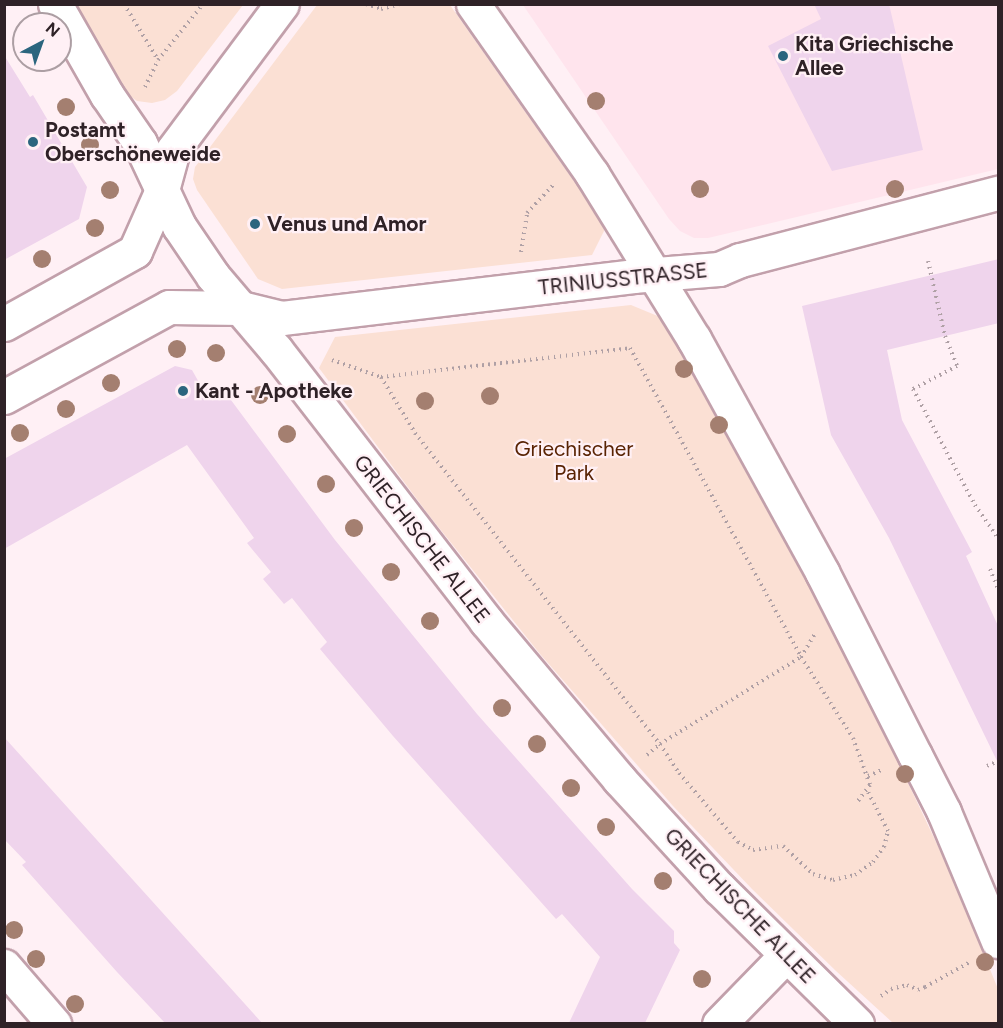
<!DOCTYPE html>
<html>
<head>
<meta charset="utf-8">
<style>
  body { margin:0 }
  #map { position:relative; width:1003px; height:1028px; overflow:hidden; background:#fff0f5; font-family:Figtree,sans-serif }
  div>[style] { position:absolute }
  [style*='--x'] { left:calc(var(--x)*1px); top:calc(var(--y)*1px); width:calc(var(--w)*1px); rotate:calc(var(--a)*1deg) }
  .built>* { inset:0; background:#ffe4ed }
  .green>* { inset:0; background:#fbe0d4 }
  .building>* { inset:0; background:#efd4ec }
  .path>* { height:4px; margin-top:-2px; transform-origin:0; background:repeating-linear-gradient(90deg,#afa0a5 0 1.5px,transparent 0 6px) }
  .roads { filter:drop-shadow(2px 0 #c2a0ab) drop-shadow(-2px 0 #c2a0ab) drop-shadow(0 2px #c2a0ab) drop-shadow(0 -2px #c2a0ab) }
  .minor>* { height:33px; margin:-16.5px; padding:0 16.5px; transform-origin:16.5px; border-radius:16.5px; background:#fff }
  .trees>* { width:18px; height:18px; margin:-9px; border-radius:50%; background:#a47f70 }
  .dots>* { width:16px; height:16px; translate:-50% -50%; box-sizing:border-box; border:3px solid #fff0f5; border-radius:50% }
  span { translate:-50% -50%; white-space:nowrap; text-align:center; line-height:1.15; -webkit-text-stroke:4.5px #fff0f5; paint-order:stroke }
  .poi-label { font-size:21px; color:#2f2227; font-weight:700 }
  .left { translate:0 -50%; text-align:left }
  .street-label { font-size:21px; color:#2f2227 }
  .park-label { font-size:21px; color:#592303 }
  .frame { position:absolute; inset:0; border:6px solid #2f2227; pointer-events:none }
  .north { position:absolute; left:12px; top:12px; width:60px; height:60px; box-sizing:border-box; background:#fff0f5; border:2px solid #ac9ea3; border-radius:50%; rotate:41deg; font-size:16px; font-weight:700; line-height:24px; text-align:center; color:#2f2227 }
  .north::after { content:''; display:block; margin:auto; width:21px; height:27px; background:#2b657e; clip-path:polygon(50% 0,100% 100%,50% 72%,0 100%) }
</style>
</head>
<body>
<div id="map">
  <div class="built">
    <i style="clip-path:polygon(523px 5px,998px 5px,998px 169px,708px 238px,694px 238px,680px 231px,669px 219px)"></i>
  </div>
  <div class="green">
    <i style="clip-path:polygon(74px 5px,243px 5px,177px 91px,165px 100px,152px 103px,137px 101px,130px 96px)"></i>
    <i style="clip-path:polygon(317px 5px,450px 5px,604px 224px,604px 231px,592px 255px,282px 289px,258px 279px,197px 190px,193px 179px,195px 167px)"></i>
    <i style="clip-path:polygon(631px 305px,660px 317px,664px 324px,759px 488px,847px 654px,953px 878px,998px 989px,998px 1023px,893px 1023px,836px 971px,752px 889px,673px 806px,540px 654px,428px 514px,319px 368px,335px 337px)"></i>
  </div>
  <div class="building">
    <i style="clip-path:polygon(814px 4px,889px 4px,923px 150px,832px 171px,768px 46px,821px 19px)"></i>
    <i style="clip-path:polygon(4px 55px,30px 97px,33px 95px,87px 187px,79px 219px,4px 260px)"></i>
    <i style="clip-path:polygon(999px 259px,999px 323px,887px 350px,902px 420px,972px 552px,966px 556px,999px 628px,999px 765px,889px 538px,831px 435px,802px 306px)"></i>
    <i style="clip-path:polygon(175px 366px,192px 370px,201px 386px,228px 396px,335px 540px,477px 714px,632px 889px,674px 931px,674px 943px,680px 950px,645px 1023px,569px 1023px,600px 957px,562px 914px,556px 919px,393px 736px,320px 649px,327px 642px,292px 598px,284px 604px,263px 579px,271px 572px,247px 543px,254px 538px,187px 445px,4px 549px,4px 459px)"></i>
    <i style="clip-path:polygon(4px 737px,262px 1023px,165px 1023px,117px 972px,22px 865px,26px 862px,4px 839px)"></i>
  </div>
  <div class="path">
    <i style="--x:124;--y:4;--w:66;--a:58.7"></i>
    <i style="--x:366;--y:4;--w:16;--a:18"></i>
    <i style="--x:381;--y:9;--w:20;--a:-15"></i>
    <i style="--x:145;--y:87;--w:30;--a:-64"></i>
    <i style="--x:158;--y:60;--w:72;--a:-51.2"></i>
    <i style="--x:521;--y:252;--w:39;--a:-81"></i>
    <i style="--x:527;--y:213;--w:40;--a:-47"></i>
    <i style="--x:928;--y:261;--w:77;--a:77.2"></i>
    <i style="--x:945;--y:336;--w:32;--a:68"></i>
    <i style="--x:957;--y:366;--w:50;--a:152.4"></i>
    <i style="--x:913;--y:389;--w:132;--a:61.9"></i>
    <i style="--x:975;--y:505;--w:40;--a:55.1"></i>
    <i style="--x:332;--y:360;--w:52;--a:19.1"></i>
    <i style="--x:381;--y:377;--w:251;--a:-6.6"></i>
    <i style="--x:630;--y:348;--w:353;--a:61"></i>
    <i style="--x:801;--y:657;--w:96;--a:57.3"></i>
    <i style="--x:853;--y:738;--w:50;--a:70.1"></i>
    <i style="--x:870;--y:785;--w:21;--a:127"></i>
    <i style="--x:381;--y:377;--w:66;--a:58.7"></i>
    <i style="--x:415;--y:433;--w:396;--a:51.8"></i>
    <i style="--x:660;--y:744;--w:35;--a:57"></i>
    <i style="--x:679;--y:773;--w:91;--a:49.5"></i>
    <i style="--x:738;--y:842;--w:17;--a:28"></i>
    <i style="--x:753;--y:850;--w:30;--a:-8"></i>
    <i style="--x:783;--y:846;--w:41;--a:43"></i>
    <i style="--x:813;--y:874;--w:21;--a:17"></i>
    <i style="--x:833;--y:880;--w:23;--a:-13"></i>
    <i style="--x:855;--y:875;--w:22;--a:-36"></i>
    <i style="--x:873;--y:862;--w:19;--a:-54"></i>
    <i style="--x:884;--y:847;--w:16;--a:-76"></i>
    <i style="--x:888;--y:831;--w:46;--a:-117.1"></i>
    <i style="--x:990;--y:569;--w:22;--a:68"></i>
    <i style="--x:647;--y:755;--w:17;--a:-40"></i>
    <i style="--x:660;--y:744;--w:166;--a:-31.7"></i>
    <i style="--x:801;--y:657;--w:26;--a:-59"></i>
    <i style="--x:987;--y:766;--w:12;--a:-24"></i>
    <i style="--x:868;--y:776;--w:17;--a:-24"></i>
    <i style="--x:881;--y:996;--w:12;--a:-35"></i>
    <i style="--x:891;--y:989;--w:16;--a:-14"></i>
    <i style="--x:907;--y:985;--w:12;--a:24"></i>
    <i style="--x:918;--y:990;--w:8;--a:-23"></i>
    <i style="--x:925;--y:987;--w:51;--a:-29.1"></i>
  </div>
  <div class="roads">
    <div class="minor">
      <i style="--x:55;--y:4;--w:105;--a:60.3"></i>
      <i style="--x:107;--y:95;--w:58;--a:55.5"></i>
      <i style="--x:140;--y:143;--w:92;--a:64.8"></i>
      <i style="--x:179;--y:226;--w:60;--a:55.8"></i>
      <i style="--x:213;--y:276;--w:97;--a:49.6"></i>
      <i style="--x:276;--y:350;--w:343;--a:52.2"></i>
      <i style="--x:486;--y:621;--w:207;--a:49.9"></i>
      <i style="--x:619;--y:779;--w:148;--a:47.5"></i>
      <i style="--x:719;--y:888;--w:194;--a:44.6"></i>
      <i style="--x:473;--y:4;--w:208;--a:55"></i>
      <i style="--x:592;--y:174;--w:194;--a:58.3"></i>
      <i style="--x:694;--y:339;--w:266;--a:61.2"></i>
      <i style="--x:822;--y:572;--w:205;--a:63.1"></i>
      <i style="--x:915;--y:755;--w:64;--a:63"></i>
      <i style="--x:944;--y:812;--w:140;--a:67.3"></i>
      <i style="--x:4;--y:324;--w:150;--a:-29.1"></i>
      <i style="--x:135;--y:251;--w:67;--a:-66.1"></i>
      <i style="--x:162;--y:190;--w:41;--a:-74.6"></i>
      <i style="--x:173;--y:150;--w:182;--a:-53.3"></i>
      <i style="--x:4;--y:397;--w:188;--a:-28.6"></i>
      <i style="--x:169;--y:307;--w:72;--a:0.8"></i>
      <i style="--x:241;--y:308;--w:42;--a:13.7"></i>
      <i style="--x:282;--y:318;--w:354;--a:-6.8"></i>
      <i style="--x:633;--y:276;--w:86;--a:-4.7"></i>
      <i style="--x:719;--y:269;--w:23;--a:-23"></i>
      <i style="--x:740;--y:260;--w:267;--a:-14.6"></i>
      <i style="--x:4;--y:966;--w:77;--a:49.2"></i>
      <i style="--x:719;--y:1024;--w:96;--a:-45.8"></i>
    </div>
  </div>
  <div class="trees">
    <i style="left:596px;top:101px"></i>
    <i style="left:66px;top:107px"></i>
    <i style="left:90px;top:145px"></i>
    <i style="left:700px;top:189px"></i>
    <i style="left:895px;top:189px"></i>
    <i style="left:110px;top:190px"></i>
    <i style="left:95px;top:228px"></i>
    <i style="left:42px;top:259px"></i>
    <i style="left:177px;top:349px"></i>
    <i style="left:216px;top:353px"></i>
    <i style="left:684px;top:369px"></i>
    <i style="left:111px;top:383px"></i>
    <i style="left:260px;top:395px"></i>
    <i style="left:490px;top:396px"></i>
    <i style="left:425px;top:401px"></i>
    <i style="left:66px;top:409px"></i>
    <i style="left:719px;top:425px"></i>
    <i style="left:20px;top:433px"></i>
    <i style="left:287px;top:434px"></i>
    <i style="left:326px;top:484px"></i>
    <i style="left:354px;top:528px"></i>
    <i style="left:391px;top:572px"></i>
    <i style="left:430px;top:621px"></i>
    <i style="left:502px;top:708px"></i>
    <i style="left:537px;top:744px"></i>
    <i style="left:905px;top:774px"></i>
    <i style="left:571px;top:788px"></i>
    <i style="left:606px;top:827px"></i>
    <i style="left:663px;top:881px"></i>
    <i style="left:14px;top:930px"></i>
    <i style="left:36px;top:959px"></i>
    <i style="left:985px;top:962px"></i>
    <i style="left:702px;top:979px"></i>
    <i style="left:75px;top:1004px"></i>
  </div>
  <div class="dots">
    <i style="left:783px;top:56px;background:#2b657e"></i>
    <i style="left:33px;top:142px;background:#2b657e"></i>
    <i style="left:255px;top:224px;background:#2b657e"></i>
    <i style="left:183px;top:391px;background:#2b657e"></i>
  </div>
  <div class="poi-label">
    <span class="left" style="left:795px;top:56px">Kita Griechische<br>Allee</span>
    <span class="left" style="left:45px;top:142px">Postamt<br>Oberschöneweide</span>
    <span class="left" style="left:267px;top:224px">Venus und Amor</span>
    <span class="left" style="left:195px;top:391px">Kant - Apotheke</span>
  </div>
  <div class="street-label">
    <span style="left:623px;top:279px;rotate:-6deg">TRINIUSSTRASSE</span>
    <span style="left:422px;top:539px;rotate:52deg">GRIECHISCHE ALLEE</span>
    <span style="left:740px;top:906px;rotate:46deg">GRIECHISCHE ALLEE</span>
  </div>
  <div class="park-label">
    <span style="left:574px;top:461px">Griechischer<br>Park</span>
  </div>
  <div class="frame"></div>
  <div class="north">N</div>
</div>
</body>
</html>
